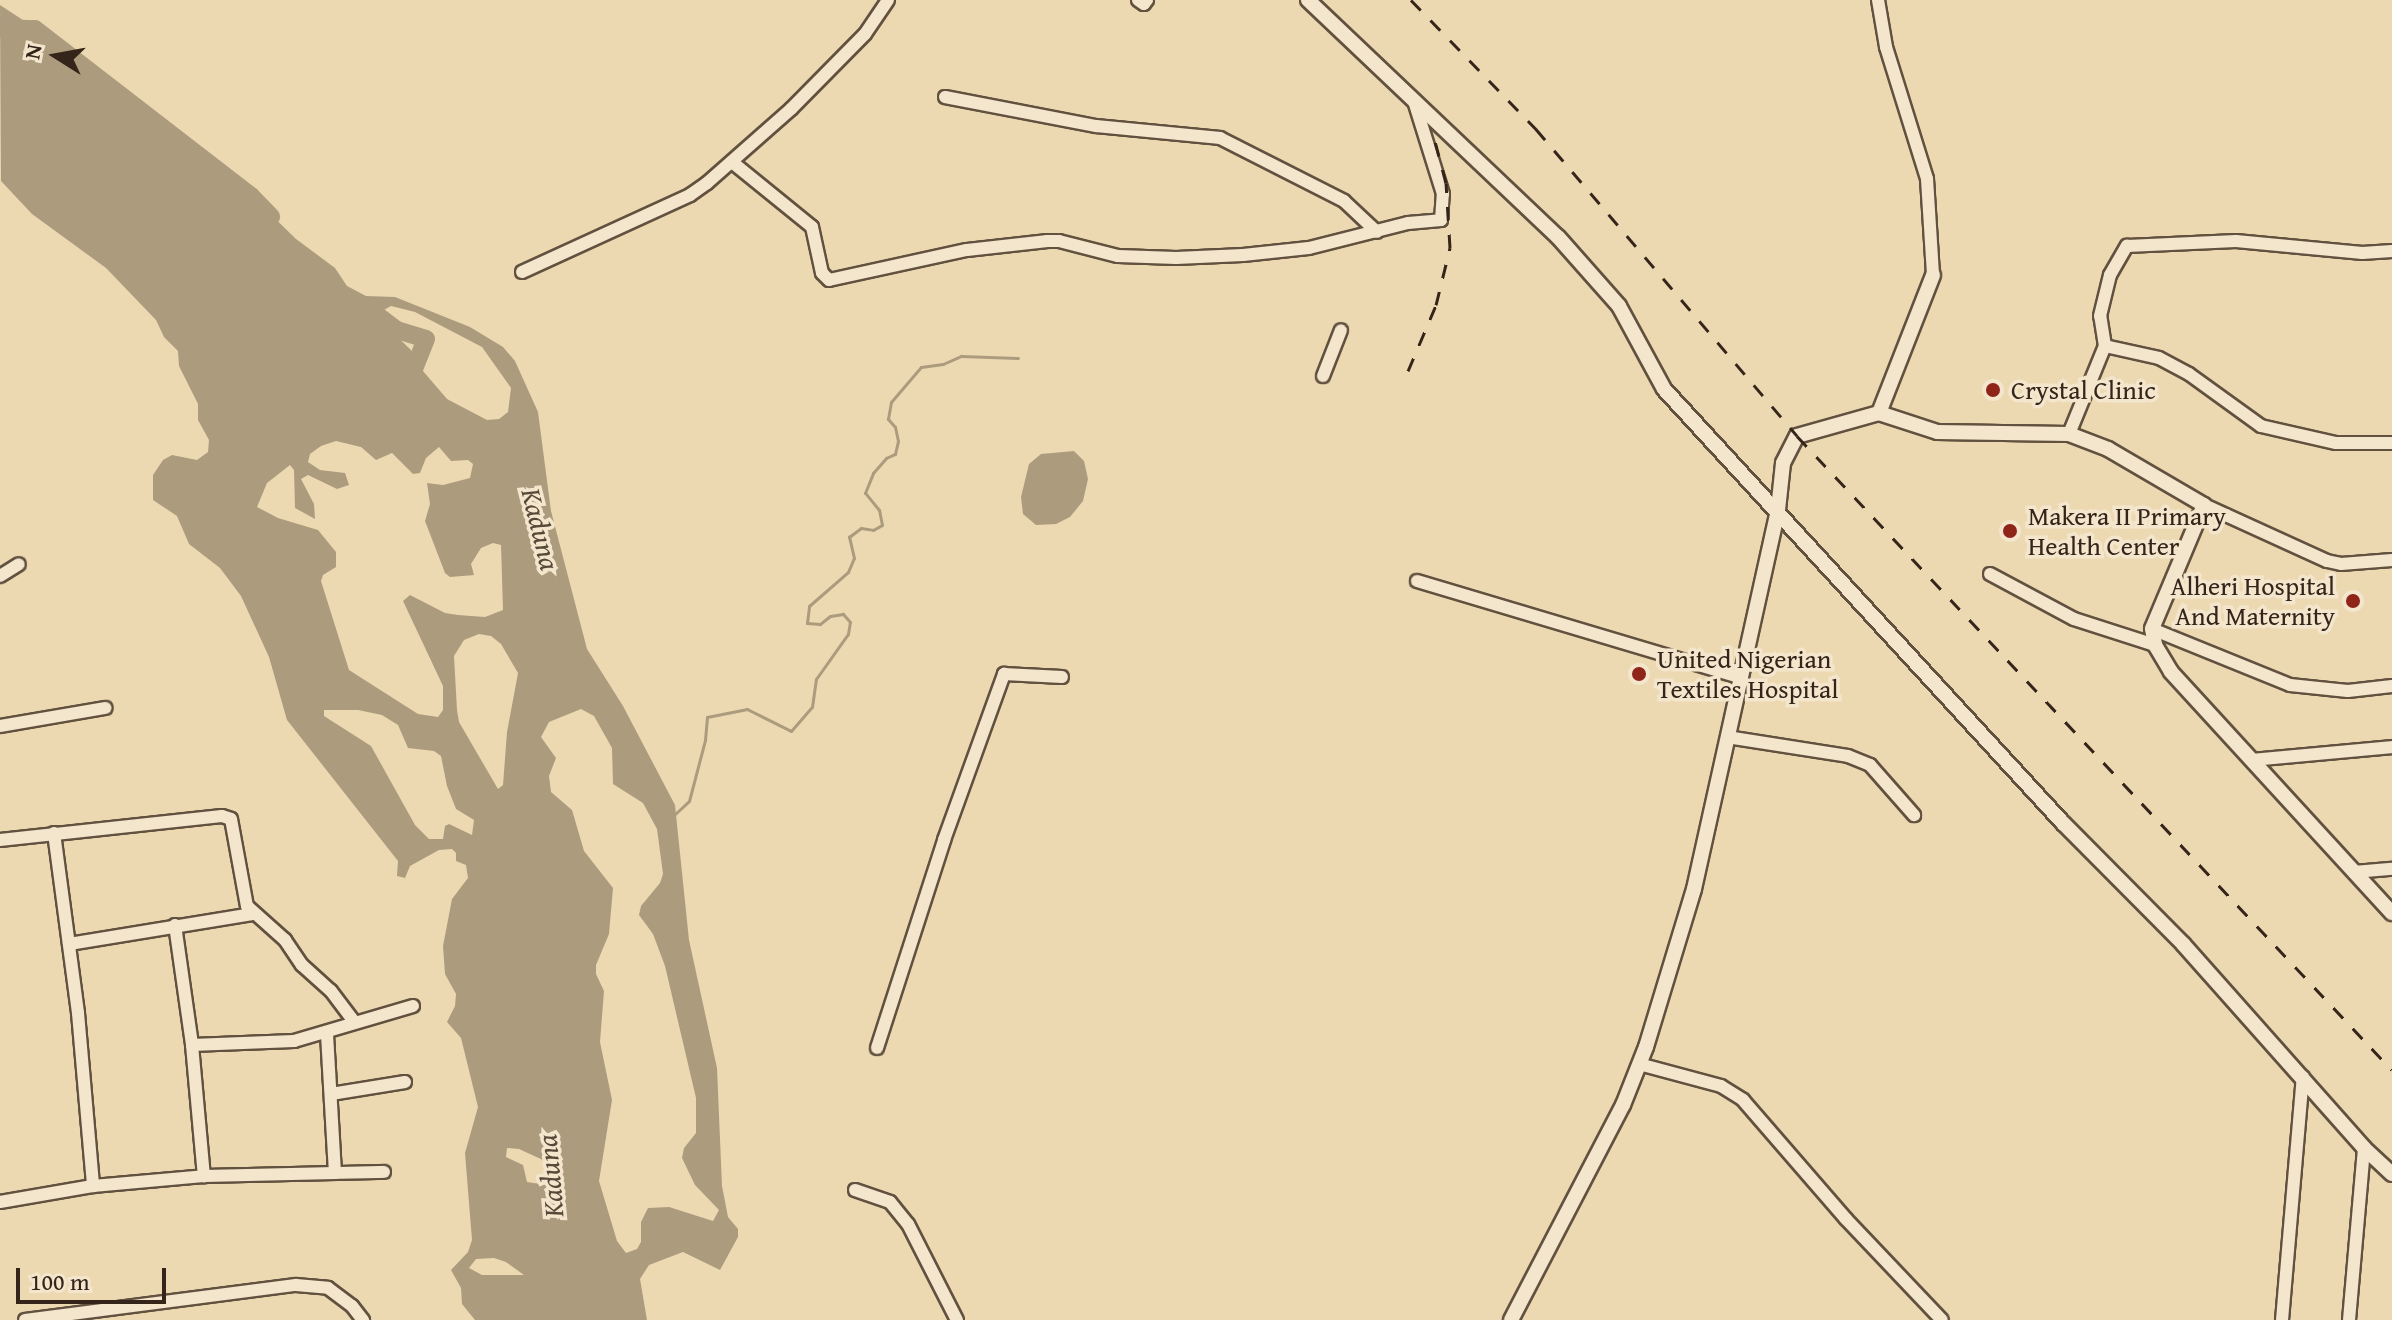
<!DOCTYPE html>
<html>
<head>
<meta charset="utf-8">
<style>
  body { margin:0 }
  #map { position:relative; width:2392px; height:1320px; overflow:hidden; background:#ecd9b2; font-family:"Gentium Book Plus",serif }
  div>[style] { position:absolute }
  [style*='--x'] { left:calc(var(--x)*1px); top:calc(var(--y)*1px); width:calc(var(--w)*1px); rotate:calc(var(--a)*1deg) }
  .water>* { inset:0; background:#ad9b7e }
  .stream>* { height:3px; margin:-1.5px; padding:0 1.5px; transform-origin:1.5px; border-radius:1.5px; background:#ad9b7e }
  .river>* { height:18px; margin:-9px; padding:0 9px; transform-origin:9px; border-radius:9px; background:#ad9b7e }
  .roads { filter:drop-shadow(2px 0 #62513f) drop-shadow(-2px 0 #62513f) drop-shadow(0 2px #62513f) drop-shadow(0 -2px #62513f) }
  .minor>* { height:12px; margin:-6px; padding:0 6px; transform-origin:6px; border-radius:6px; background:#f3e6cd }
  .tertiary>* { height:14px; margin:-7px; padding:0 7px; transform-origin:7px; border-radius:7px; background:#f3e6cd }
  .rail>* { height:3px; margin-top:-1.5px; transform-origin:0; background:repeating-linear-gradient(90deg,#342419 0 14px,transparent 0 28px) }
  .dots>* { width:22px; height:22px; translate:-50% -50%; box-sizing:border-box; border:4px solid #f3e6cd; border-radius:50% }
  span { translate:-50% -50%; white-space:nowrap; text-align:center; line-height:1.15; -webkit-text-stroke:7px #f3e6cd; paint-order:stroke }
  .poi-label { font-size:26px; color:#342419 }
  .left { translate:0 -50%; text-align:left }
  .right { translate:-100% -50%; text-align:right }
  .water-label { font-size:28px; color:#584837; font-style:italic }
  .north { position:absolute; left:16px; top:16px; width:80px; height:80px; -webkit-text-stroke:6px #f3e6cd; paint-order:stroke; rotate:281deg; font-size:22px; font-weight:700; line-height:32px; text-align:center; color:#342419 }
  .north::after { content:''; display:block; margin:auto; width:28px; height:36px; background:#342419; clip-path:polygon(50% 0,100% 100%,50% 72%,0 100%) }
  .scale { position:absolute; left:16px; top:1268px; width:150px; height:36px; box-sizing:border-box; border:4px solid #342419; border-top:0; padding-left:10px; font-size:24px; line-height:28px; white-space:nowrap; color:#342419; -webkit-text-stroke:6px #f3e6cd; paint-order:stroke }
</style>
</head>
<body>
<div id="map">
  <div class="water">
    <i style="clip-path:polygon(evenodd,0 5px,29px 24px,66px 59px,256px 200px,296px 239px,335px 268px,347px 286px,366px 296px,395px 297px,470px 327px,503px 347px,515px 361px,538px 412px,551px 511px,587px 649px,623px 706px,675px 805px,689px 940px,717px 1068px,722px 1186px,728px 1217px,738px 1229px,738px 1237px,720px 1270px,683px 1252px,649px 1265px,640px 1279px,647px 1320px,475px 1320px,462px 1304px,461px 1288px,451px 1270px,468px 1252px,472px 1240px,465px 1153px,478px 1107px,461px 1038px,447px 1022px,455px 1006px,456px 994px,445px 974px,443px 946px,452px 899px,468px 878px,466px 865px,456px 861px,456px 853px,452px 849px,439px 850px,410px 866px,405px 878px,397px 876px,398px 861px,287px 720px,269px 657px,241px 596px,220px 568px,189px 544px,177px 516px,153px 500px,153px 475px,163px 460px,172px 455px,197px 460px,208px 452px,209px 440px,198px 420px,198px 404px,179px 366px,178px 351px,164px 337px,156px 320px,106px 268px,32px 214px,1px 181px,0 5px,391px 306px,415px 312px,482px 347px,511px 388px,508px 412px,499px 419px,487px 420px,447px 399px,423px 371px,411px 350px,387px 327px,382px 311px,391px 306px,0 5px,336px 441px,361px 447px,376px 460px,392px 453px,413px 474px,420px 473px,426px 458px,439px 447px,451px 461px,468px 460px,473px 464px,470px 478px,443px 485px,427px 483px,430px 504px,425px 521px,445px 573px,450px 577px,474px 575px,471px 564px,481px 548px,493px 543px,501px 545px,503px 610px,485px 617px,458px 615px,445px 613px,410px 595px,403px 601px,443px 686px,443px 710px,438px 717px,418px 714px,349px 670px,321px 581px,323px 575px,336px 567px,336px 552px,318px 530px,278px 518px,257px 507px,267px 483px,290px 465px,294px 470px,295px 508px,315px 519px,314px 504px,301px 479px,308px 475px,337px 489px,349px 485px,345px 473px,320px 470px,308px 462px,310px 454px,321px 446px,336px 441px,0 5px,479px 634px,491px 636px,501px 644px,518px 673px,507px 732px,503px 785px,498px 789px,459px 722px,457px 710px,454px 656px,464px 640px,479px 634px,0 5px,581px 709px,594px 716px,612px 748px,613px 784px,643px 803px,657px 829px,663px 874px,660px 883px,641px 906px,639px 915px,653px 934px,665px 966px,696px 1098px,696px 1133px,684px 1148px,682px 1158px,695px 1185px,719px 1210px,713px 1221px,669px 1207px,648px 1208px,641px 1222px,641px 1242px,637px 1249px,626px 1253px,617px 1241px,599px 1181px,612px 1100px,600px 1042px,604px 991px,596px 974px,596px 965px,609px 934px,613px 888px,584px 851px,572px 810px,551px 792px,549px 776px,556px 758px,541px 737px,549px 722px,581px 709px,0 5px,324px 710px,358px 710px,382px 715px,398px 725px,408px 748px,434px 751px,441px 756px,447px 786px,456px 809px,474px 820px,472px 835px,449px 824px,445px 826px,443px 839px,429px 839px,415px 825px,371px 746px,324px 716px,324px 710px,0 5px,507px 1148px,519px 1149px,554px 1165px,563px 1178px,547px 1185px,527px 1182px,523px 1165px,506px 1157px,507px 1148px,0 5px,494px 1258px,506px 1262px,524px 1275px,482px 1275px,469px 1268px,476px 1259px,494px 1258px)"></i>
    <i style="clip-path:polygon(1074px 451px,1084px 461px,1088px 479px,1083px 501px,1070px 517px,1056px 524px,1036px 525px,1023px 514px,1021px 497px,1029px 464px,1041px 454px)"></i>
  </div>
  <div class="stream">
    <i style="--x:675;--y:814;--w:19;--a:-43"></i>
    <i style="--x:689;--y:801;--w:63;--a:-75.3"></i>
    <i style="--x:705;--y:740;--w:23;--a:-85"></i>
    <i style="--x:707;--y:717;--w:41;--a:-11.3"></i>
    <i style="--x:747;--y:709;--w:49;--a:26.6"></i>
    <i style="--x:791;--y:731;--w:32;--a:-49"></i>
    <i style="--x:812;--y:707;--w:28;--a:-82"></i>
    <i style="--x:816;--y:679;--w:55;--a:-54.6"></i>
    <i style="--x:848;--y:634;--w:12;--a:-81"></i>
    <i style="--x:850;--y:622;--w:11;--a:-131"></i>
    <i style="--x:843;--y:614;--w:13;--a:171"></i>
    <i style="--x:830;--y:616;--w:13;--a:141"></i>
    <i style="--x:820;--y:624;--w:13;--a:-176"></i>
    <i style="--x:807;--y:623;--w:17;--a:-83"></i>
    <i style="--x:809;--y:606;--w:52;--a:-41.1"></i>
    <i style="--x:848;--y:572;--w:15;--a:-67"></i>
    <i style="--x:854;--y:558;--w:22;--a:-103"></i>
    <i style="--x:849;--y:537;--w:15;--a:-37"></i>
    <i style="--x:861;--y:528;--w:12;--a:9"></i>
    <i style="--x:873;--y:530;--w:10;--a:-29"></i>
    <i style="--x:882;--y:525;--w:15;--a:-101"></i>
    <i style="--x:879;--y:510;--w:22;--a:-129"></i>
    <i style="--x:865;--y:493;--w:22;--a:-68"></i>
    <i style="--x:873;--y:473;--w:20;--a:-49"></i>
    <i style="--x:886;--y:458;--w:10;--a:-24"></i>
    <i style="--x:895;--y:454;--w:13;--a:-77"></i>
    <i style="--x:898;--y:441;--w:14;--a:-102"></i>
    <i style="--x:895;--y:427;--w:11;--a:-131"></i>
    <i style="--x:888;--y:419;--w:17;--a:-80"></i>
    <i style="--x:891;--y:402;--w:46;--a:-49.4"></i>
    <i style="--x:921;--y:367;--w:22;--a:-8"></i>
    <i style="--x:943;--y:364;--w:20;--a:-24"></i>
    <i style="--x:961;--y:356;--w:57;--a:2"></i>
  </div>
  <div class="river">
    <i style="--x:0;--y:28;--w:35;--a:2"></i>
    <i style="--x:35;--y:29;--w:273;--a:37.7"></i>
    <i style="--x:251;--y:196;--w:29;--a:46"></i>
    <i style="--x:365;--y:306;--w:40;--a:37"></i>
    <i style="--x:397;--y:330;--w:30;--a:17"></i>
    <i style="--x:426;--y:339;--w:48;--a:111.8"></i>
  </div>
  <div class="roads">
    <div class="minor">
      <i style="--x:1138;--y:0;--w:7;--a:34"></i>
      <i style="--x:1144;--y:4;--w:5;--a:-53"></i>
      <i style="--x:1878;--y:0;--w:48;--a:80.3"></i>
      <i style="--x:1886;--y:47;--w:138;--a:72.7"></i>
      <i style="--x:1927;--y:179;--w:96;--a:86.4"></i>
      <i style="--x:945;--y:97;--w:154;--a:10.9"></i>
      <i style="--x:1096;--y:126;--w:125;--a:5.5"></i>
      <i style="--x:1220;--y:138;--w:139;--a:26.9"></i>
      <i style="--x:1344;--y:201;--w:45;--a:43.2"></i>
      <i style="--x:732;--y:162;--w:103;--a:39.1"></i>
      <i style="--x:812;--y:227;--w:47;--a:77.7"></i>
      <i style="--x:822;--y:273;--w:10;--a:45"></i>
      <i style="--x:829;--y:280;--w:141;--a:-12.3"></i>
      <i style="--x:967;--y:250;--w:81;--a:-6.4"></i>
      <i style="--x:1047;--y:241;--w:12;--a:0"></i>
      <i style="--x:1059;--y:241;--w:61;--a:14.3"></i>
      <i style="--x:1118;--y:256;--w:58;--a:2"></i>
      <i style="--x:1176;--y:258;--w:67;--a:-2.6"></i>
      <i style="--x:1243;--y:255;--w:66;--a:-6.1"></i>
      <i style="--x:1309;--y:248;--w:102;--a:-14.2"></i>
      <i style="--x:1408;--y:223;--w:33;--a:-5"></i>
      <i style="--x:1441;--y:220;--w:26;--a:-86"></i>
      <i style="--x:1443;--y:194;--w:97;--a:-107.3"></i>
      <i style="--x:522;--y:272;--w:185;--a:-24.6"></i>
      <i style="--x:690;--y:195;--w:21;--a:-35"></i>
      <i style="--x:707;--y:183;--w:112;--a:-41.4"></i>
      <i style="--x:791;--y:109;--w:105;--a:-45.4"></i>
      <i style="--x:865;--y:34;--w:41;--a:-55.9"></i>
      <i style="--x:2105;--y:346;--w:30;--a:-99"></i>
      <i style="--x:2100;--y:316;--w:42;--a:-76.3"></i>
      <i style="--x:2110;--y:275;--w:34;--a:-60"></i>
      <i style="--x:2127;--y:246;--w:109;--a:-2.6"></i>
      <i style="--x:2236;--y:241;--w:127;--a:5.4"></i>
      <i style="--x:2362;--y:253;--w:30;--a:-4"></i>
      <i style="--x:1323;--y:376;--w:49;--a:-68.6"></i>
      <i style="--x:2069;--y:434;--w:95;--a:-67.8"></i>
      <i style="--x:2105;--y:346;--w:55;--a:12.5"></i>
      <i style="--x:2159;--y:358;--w:34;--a:28"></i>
      <i style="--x:2189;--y:374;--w:89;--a:35.8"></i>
      <i style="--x:2261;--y:426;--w:77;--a:12.8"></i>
      <i style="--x:2336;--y:443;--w:56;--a:0"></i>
      <i style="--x:2204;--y:505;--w:135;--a:24.5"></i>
      <i style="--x:2327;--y:561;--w:14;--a:12"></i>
      <i style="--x:2341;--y:564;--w:51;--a:-4.5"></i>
      <i style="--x:1990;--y:574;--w:95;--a:28.2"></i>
      <i style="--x:2074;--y:619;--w:85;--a:17.8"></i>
      <i style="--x:0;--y:576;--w:22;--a:-32"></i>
      <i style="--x:1417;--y:581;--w:337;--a:16.6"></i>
      <i style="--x:2152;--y:629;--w:149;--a:22.1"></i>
      <i style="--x:2290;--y:685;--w:58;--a:5.9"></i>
      <i style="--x:2348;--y:691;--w:44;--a:-6.5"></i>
      <i style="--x:0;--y:726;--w:107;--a:-9.7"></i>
      <i style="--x:1727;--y:737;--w:122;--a:8.9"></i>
      <i style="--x:1848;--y:756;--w:24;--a:22"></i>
      <i style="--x:1870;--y:765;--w:67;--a:48.7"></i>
      <i style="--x:2252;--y:760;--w:141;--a:-5.3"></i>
      <i style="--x:54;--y:833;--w:182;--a:82.4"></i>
      <i style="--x:78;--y:1013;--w:174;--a:85"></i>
      <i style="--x:0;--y:840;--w:223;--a:-6.2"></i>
      <i style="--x:222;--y:816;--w:9;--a:18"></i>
      <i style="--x:231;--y:819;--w:88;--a:79.6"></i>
      <i style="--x:247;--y:906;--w:51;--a:41.8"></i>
      <i style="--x:285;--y:940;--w:30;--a:56"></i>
      <i style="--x:302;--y:965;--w:39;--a:42"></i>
      <i style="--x:331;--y:991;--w:39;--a:53"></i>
      <i style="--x:2354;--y:872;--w:38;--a:-5"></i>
      <i style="--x:175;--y:925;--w:121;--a:81.9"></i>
      <i style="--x:192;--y:1045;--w:132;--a:84.8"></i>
      <i style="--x:69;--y:944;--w:186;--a:-9.3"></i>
      <i style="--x:192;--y:1045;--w:102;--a:-2.2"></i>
      <i style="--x:294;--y:1041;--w:124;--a:-16.4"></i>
      <i style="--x:877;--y:1048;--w:219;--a:-72.1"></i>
      <i style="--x:944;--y:840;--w:177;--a:-70.1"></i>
      <i style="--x:1004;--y:674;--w:58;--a:3"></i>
      <i style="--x:1639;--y:1064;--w:85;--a:15"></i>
      <i style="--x:1721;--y:1086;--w:26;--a:32"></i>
      <i style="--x:1743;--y:1100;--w:157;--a:49.1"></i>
      <i style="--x:1846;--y:1219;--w:139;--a:46.5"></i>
      <i style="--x:331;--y:1094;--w:75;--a:-9.2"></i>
      <i style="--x:335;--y:1173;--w:49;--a:-1.2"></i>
      <i style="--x:855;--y:1190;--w:37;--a:19"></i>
      <i style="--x:890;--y:1202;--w:28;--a:51"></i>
      <i style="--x:908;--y:1224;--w:108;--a:63"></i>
      <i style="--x:0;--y:1202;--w:94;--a:-9.8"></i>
      <i style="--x:93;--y:1186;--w:111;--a:-5.1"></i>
      <i style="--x:204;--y:1176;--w:131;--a:-1.3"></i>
      <i style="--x:335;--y:1173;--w:140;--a:-93.3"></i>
      <i style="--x:25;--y:1320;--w:273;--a:-7.4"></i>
      <i style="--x:296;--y:1285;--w:32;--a:5"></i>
      <i style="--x:328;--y:1288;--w:30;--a:37"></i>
      <i style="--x:352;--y:1306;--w:18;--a:52"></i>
      <i style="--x:2282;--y:1320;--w:244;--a:-85.1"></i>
      <i style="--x:2349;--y:1320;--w:173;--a:-85"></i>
    </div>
    <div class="tertiary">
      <i style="--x:1308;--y:0;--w:344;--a:43.5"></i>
      <i style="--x:1558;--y:237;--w:92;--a:48.5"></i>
      <i style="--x:1619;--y:306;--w:94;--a:61.5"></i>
      <i style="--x:1664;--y:389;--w:590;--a:47.41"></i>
      <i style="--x:2063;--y:823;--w:170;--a:45.2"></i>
      <i style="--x:2183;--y:944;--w:273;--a:48.4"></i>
      <i style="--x:2364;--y:1148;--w:38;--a:43"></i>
      <i style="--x:1879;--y:413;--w:148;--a:-68.6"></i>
      <i style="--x:1511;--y:1320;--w:242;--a:-62.5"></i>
      <i style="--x:1623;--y:1105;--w:62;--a:-68.4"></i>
      <i style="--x:1646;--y:1047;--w:165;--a:-73.1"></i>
      <i style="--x:1694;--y:889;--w:388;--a:-77.5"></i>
      <i style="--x:1778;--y:510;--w:47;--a:-83.9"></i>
      <i style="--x:1783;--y:463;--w:30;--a:-63"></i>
      <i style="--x:1797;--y:436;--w:85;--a:-15.7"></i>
      <i style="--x:1879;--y:413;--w:61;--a:18.1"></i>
      <i style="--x:1937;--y:432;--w:132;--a:0.9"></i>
      <i style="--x:2069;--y:434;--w:42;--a:21"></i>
      <i style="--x:2108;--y:449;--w:111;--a:30.3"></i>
      <i style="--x:2204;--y:505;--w:134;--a:112.8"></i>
      <i style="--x:2152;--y:629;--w:16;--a:79"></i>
      <i style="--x:2155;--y:645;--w:31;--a:59"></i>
      <i style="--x:2171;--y:672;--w:327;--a:47.5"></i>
    </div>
  </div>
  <div class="rail">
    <i style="--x:1411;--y:0;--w:180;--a:45.9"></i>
    <i style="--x:1536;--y:129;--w:403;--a:49.6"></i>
    <i style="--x:1797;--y:436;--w:869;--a:46.82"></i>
    <i style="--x:1408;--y:371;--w:72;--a:-67"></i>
    <i style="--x:1436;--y:305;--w:59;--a:-76.2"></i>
    <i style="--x:1450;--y:248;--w:65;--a:-93.5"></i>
    <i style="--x:1446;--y:183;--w:43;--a:-104.7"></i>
  </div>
  <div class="dots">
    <i style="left:1993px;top:390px;background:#8f2418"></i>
    <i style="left:2010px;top:531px;background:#8f2418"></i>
    <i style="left:2353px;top:601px;background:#8f2418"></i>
    <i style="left:1639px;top:674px;background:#8f2418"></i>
  </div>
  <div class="poi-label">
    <span class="left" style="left:2011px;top:390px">Crystal Clinic</span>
    <span class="left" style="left:2028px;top:531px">Makera II Primary<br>Health Center</span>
    <span class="right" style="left:2335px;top:601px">Alheri Hospital<br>And Maternity</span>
    <span class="left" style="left:1657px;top:674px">United Nigerian<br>Textiles Hospital</span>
  </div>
  <div class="water-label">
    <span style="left:541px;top:529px;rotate:76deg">Kaduna</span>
    <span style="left:550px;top:1176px;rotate:-95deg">Kaduna</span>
  </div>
  <div class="north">N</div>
  <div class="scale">100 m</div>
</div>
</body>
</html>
